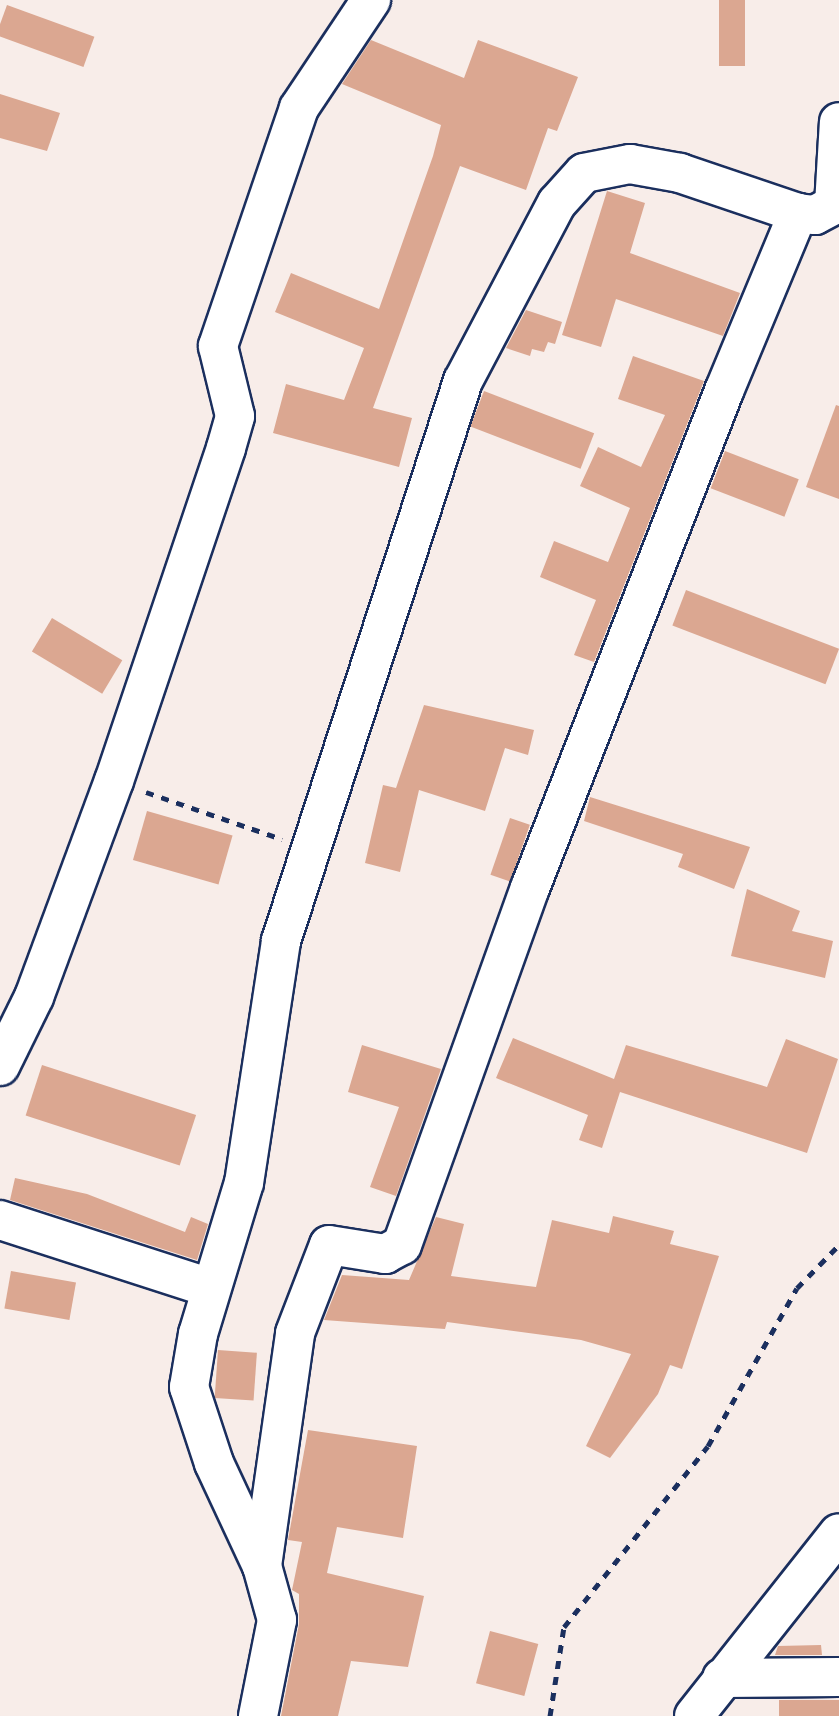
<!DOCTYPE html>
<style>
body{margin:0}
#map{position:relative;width:839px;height:1716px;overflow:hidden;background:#f8ede9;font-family:"Balsamiq Sans",sans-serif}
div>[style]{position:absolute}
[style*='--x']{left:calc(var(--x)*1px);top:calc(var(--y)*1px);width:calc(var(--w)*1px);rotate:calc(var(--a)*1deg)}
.building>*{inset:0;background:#dba791;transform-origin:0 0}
.path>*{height:5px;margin-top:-2.5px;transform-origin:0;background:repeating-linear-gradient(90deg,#1b2f5e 0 8px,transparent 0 16px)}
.roads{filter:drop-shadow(2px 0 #1b2f5e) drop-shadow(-2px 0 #1b2f5e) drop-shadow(0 2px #1b2f5e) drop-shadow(0 -2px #1b2f5e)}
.minor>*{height:38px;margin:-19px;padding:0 19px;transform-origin:19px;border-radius:19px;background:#fff}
span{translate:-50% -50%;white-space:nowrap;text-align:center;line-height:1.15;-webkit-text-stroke:9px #fff;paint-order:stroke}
</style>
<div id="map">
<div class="building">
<div style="left:719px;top:0;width:26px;height:66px"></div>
<div style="left:7px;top:5px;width:93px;height:32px;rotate:20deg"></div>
<div style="clip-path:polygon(371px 40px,464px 78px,478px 40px,578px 77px,557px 131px,548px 128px,526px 190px,460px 166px,373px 408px,412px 418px,399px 467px,273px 433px,286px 384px,344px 400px,364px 348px,275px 312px,291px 273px,379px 309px,433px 156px,441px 125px,342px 84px)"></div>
<div style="clip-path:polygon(0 94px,60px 113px,47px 151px,0 138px)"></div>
<div style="clip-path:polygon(607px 191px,645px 203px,630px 253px,740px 293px,723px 336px,616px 299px,601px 347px,562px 335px)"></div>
<div style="clip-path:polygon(526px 310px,562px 322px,555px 344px,548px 342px,544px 352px,532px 349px,530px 356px,506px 348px)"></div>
<div style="clip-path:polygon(633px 356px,704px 381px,594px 662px,574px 655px,596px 600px,540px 577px,554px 541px,608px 562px,630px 508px,580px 486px,598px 447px,641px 467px,665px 415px,618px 399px)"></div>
<div style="left:484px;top:391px;width:118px;height:38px;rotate:21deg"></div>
<div style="clip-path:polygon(836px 405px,839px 406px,839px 499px,806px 487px)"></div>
<div style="left:725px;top:451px;width:79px;height:40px;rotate:21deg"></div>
<div style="left:686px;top:590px;width:164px;height:38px;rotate:21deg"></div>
<div style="left:52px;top:618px;width:82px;height:39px;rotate:31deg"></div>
<div style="clip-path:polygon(424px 705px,534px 730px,528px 755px,505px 748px,485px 811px,419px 790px,400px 872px,365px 863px,383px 785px,396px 788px)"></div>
<div style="clip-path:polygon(590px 797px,750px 847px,734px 889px,678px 867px,683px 854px,584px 821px)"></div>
<div style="left:147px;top:811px;width:89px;height:51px;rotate:16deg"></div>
<div style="left:510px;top:818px;width:21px;height:60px;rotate:19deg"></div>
<div style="clip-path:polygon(747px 889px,800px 911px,792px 931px,833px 941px,825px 978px,731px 956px)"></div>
<div style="clip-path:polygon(513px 1038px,614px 1079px,626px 1045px,767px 1087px,786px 1039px,838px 1059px,807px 1153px,620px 1092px,602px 1148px,579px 1140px,588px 1115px,496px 1078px)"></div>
<div style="clip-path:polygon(362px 1045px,441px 1069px,396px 1196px,370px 1187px,399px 1107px,348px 1092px)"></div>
<div style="left:42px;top:1065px;width:162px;height:53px;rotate:18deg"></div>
<div style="clip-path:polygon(15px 1178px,87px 1194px,185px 1232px,191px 1217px,208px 1224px,197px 1260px,10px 1200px)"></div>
<div style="clip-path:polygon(613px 1216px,674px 1231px,670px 1244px,719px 1256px,682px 1369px,670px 1365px,658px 1394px,610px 1458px,586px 1446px,631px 1354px,581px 1340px,447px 1322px,445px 1329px,324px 1320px,342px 1275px,409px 1280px,436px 1217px,464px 1224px,451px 1276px,536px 1287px,552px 1220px,609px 1233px)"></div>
<div style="left:11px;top:1271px;width:66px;height:38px;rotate:10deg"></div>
<div style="left:218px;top:1350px;width:39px;height:48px;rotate:4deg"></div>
<div style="clip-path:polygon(308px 1430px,417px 1446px,403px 1538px,337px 1527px,327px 1573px,424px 1596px,408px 1667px,351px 1661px,338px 1716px,281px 1716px,299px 1624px,299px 1594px,292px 1590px,302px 1542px,288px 1540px)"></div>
<div style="left:490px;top:1631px;width:50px;height:54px;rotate:15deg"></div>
<div style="clip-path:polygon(821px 1645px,822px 1655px,775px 1655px,778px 1646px)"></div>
<div style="left:779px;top:1700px;width:60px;height:16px"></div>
</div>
<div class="path">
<div style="--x:146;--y:792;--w:144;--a:19.1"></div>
<div style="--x:550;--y:1716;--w:90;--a:-81.1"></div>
<div style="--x:564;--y:1627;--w:231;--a:-51.5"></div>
<div style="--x:708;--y:1446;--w:181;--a:-60.6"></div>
<div style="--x:797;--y:1288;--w:60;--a:-45.7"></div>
</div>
<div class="roads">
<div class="minor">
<div style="--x:0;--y:1066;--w:77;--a:-63.8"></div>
<div style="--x:34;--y:997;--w:230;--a:-69.7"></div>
<div style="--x:114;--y:781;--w:351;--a:-71.4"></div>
<div style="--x:226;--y:448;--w:33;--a:-74"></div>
<div style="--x:235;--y:416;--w:72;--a:-103.7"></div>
<div style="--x:218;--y:346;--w:251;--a:-71.2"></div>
<div style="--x:299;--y:108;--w:130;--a:-56.3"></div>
<div style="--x:0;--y:1220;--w:221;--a:17.9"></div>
<div style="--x:262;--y:1566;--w:235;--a:-81.9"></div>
<div style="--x:295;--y:1333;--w:94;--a:-68.9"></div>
<div style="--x:329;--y:1245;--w:57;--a:9.1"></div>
<div style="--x:385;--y:1254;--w:19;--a:-28"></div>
<div style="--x:402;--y:1245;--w:379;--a:-70.3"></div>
<div style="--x:530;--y:888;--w:534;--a:-68.68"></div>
<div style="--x:724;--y:391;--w:193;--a:-67.4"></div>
<div style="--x:798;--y:213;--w:17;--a:7"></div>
<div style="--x:815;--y:215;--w:21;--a:-28"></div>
<div style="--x:834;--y:205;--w:83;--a:-86.6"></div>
<div style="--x:722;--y:1678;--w:117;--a:-0.5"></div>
<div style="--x:258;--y:1716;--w:98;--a:-78.8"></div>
<div style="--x:277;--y:1620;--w:56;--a:-105.5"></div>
<div style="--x:262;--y:1566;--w:114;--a:-115"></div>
<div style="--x:214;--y:1463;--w:80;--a:-108.2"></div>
<div style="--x:189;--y:1387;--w:54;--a:-80.4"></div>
<div style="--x:198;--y:1334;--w:158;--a:-73.1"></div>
<div style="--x:244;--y:1183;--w:245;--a:-81.3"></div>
<div style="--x:281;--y:941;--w:589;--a:-72"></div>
<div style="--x:463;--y:381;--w:201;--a:-62.2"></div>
<div style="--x:557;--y:203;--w:40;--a:-48"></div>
<div style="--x:584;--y:173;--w:47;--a:-11.1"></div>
<div style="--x:630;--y:164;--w:51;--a:10.2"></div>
<div style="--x:680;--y:173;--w:125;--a:18.7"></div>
<div style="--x:694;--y:1716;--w:233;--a:-51.6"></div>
</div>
</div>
</div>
